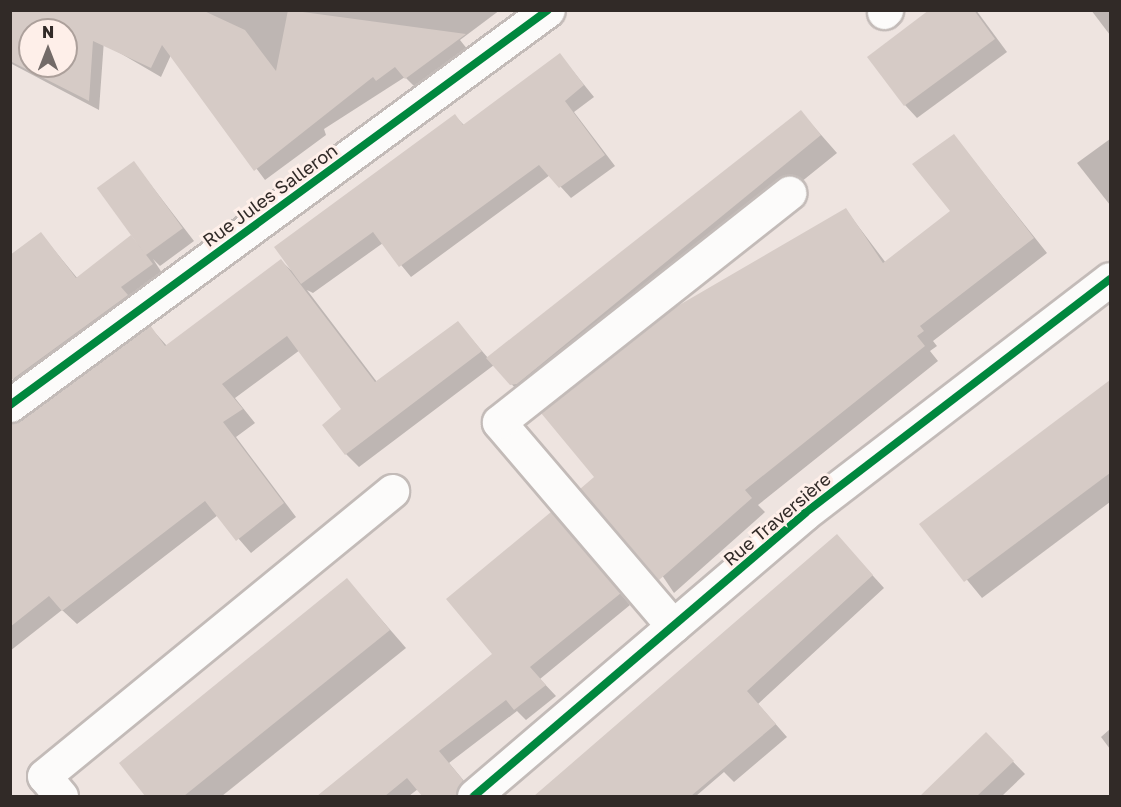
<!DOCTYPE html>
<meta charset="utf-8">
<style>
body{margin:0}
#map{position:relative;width:1121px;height:807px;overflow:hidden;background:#eee4e0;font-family:"Golos Text",sans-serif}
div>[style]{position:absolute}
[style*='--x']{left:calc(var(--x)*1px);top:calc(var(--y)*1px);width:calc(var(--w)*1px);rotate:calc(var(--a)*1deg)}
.shadow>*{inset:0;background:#0003}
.building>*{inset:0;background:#d6cbc6;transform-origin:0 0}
.roads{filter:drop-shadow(2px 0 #c3bbb8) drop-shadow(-2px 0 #c3bbb8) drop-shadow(0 2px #c3bbb8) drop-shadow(0 -2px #c3bbb8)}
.minor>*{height:33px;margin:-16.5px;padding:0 16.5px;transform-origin:16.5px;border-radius:16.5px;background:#fcfbfa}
.cycleway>*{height:8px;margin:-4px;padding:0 4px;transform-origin:4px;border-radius:4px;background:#00873e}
span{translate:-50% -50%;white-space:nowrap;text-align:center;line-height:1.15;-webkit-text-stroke:6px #feefe9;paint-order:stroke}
.street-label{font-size:18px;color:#312a27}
.frame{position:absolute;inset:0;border:12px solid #312a27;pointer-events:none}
.north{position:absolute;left:18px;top:18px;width:60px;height:60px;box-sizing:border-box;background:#feefe9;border:2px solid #aca09b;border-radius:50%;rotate:0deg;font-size:16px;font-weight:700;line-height:24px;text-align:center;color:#312a27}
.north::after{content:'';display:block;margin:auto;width:21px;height:27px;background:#736b68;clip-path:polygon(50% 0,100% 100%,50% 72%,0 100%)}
</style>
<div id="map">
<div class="shadow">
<div style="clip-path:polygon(evenodd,10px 10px,104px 40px,99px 110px,10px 63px,10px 10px,30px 30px,66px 30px,66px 66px,30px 66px,30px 30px)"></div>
<div style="clip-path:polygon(132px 10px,500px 10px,460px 40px,468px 50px,416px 88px,405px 77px,324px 129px,326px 135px,265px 180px,171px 55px,161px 77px,113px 49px)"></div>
<div style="clip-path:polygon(934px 10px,976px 10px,1007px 52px,917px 118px,905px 105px)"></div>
<div style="clip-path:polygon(1091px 10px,1110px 10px,1110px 35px)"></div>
<div style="clip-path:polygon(560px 55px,594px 97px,574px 112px,615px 166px,571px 198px,550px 175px,411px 277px,383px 243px,313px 293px,307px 290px,377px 382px,458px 323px,488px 358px,801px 112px,837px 153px,528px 402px,494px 365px,359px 467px,346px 454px,343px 410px,300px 350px,235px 398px,255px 423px,236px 437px,296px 517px,251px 553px,218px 515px,77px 624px,62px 610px,10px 651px,10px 435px,150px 327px,167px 346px,281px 261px,291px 270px,455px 116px,465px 126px)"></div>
<div style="clip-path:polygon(954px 136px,1047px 253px,933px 341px,937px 346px,930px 351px,938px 361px,758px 505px,765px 512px,674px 593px,596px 477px,846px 210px,886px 263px,952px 211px)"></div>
<div style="clip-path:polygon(1110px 139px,1110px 205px,1077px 163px)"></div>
<div style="clip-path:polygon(134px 163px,194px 241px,160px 266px,153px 259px,164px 276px,25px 390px,10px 375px,41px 234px,78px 279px,130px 237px,139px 245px)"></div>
<div style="clip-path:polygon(1110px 382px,1110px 502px,982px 598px,921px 524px)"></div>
<div style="clip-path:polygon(562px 525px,630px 605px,540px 679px,556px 696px,526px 720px,517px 711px,449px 763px,469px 787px,457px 796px,424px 796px,418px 789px,409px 796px,318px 796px,494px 655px)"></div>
<div style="clip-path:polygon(837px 536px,884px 588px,758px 704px,787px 737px,734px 782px,724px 772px,696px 796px,535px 796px)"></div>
<div style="clip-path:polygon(347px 580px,406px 648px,222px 796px,149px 796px,121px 763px)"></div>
<div style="clip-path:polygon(1110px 729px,1110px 749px,1101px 737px)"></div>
<div style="clip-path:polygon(986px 734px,1025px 774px,1002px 796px,922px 796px)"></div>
</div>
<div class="building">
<div style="clip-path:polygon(evenodd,10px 10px,202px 10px,245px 30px,276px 71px,288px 10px,466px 34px,405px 79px,395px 67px,376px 81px,373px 77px,254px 171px,162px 45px,151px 68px,93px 41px,89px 101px,10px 61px,10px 10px,30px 30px,66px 30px,66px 66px,30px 66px,30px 30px)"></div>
<div style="clip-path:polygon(929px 10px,974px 10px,995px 39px,904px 106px,867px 57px)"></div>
<div style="clip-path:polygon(560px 53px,584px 85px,565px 101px,605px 155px,559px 188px,539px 165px,399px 267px,373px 232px,301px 284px,274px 247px,455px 114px,463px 125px)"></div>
<div style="clip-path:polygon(801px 110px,821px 135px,517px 384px,510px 385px,486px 358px)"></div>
<div style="clip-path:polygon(954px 134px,1034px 238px,920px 326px,924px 331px,917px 336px,925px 346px,745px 490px,752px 498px,659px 580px,580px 489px,594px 477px,541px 413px,669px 311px,846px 208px,883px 263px,950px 211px,912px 164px)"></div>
<div style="left:134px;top:161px;width:83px;height:46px;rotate:54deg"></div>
<div style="clip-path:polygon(41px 232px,76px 278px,131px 235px,153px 264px,121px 287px,128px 295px,10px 381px,10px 255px)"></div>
<div style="clip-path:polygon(281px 259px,375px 382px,458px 321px,482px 351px,345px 455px,322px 425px,341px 409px,287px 336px,222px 384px,243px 409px,223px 422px,284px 503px,236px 541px,205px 501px,62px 611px,49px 596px,10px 627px,10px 423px,150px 325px,165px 346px)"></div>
<div style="clip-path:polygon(1110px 380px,1110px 473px,964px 582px,919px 524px)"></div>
<div style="clip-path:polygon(551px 512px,621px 593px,530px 667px,546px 685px,514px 710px,506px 700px,439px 751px,463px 780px,456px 796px,422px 796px,407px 778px,385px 796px,317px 796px,492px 654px,446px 599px)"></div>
<div style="clip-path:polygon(837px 534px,873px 575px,747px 691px,776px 724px,691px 796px,534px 796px)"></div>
<div style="clip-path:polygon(347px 578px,390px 630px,184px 796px,145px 796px,119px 763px)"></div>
<div style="clip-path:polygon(986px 732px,1014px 761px,977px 796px,920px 796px)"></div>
</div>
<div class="roads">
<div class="minor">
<div style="--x:884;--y:12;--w:3;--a:-45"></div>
<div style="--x:10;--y:405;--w:667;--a:-36.29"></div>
<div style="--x:673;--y:626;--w:268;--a:-130.5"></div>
<div style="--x:499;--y:422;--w:370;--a:-38.3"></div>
<div style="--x:61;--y:796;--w:26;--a:-130"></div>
<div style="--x:44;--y:776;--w:450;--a:-39.3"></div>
<div style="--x:474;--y:796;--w:435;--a:-40.5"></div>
<div style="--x:805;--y:513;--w:384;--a:-37.5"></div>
</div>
</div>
<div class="cycleway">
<div style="--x:10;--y:405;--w:667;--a:-36.29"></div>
<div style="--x:474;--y:796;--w:435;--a:-40.5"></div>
<div style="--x:805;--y:513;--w:384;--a:-37.5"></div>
</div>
<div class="street-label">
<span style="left:270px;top:195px;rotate:-36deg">Rue Jules Salleron</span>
<span style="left:777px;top:519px;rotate:-40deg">Rue Traversière</span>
</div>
<div class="frame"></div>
<div class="north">N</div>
</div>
